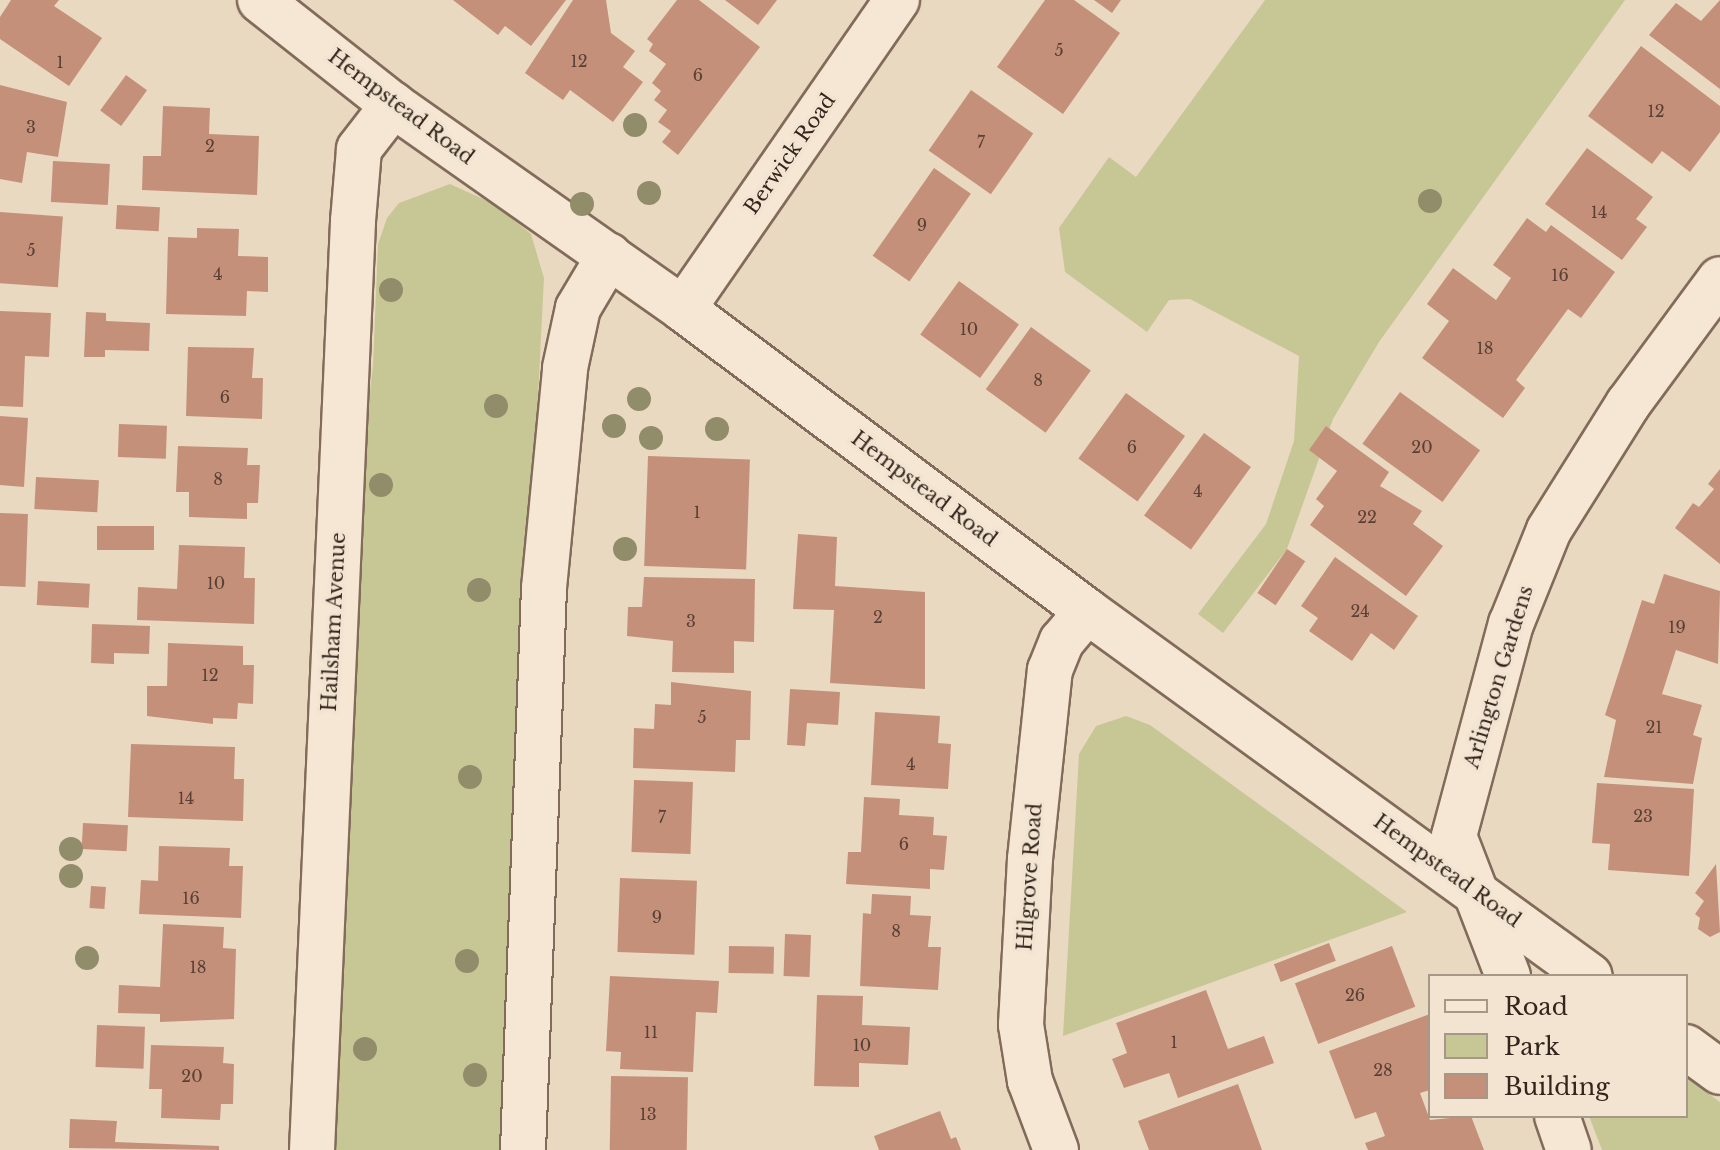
<!DOCTYPE html>
<style>
body{margin:0}
#map{position:relative;width:1720px;height:1150px;overflow:hidden;background:#ead9c1;font-family:"Libre Baskerville",serif}
div>[style]{position:absolute}
[style*='--x']{left:calc(var(--x)*1px);top:calc(var(--y)*1px);width:calc(var(--w)*1px);rotate:calc(var(--a)*1deg)}
.green>*{inset:0;background:#c7c796}
.building>*{inset:0;background:#c5907a;transform-origin:0 0}
.roads{filter:drop-shadow(2px 0 #826b5a) drop-shadow(-2px 0 #826b5a) drop-shadow(0 2px #826b5a) drop-shadow(0 -2px #826b5a)}
.street>*{height:44px;margin:-22px;padding:0 22px;transform-origin:22px;border-radius:22px;background:#f6e7d4}
.trees>*{width:24px;height:24px;margin:-12px;border-radius:50%;background:#918d6b}
span{translate:-50% -50%;white-space:nowrap;text-align:center;line-height:1.15;-webkit-text-stroke:7px #f2e4d0;paint-order:stroke}
.number-label{font-size:16px;color:#584034}
.number-label span{-webkit-text-stroke-width:0}
.street-label{font-size:20px;color:#33251d}
.legend{position:absolute;left:1428px;top:974px;width:260px;height:144px;box-sizing:border-box;background:#f2e4d0;border:2px solid #a69888;margin:0;padding:10px 14px;list-style:none;font-size:24px;color:#33251d}
.legend li{display:flex;align-items:center;gap:16px;height:40px}
.legend b{width:40px;border:2px solid #a69888}
</style>
<div id="map">
<div class="green">
<div style="clip-path:polygon(1265px 0,1625px 0,1379px 342px,1333px 419px,1287px 549px,1223px 633px,1198px 614px,1266px 524px,1294px 441px,1299px 356px,1190px 299px,1169px 300px,1147px 332px,1065px 272px,1059px 228px,1109px 157px,1136px 177px)"></div>
<div style="clip-path:polygon(450px 184px,494px 204px,531px 234px,544px 278px,500px 1150px,332px 1150px,354px 533px,373px 365px,378px 244px,387px 218px,399px 203px)"></div>
<div style="clip-path:polygon(1126px 716px,1150px 725px,1407px 912px,1063px 1036px,1079px 754px,1096px 726px)"></div>
<div style="clip-path:polygon(1686px 1077px,1720px 1102px,1720px 1150px,1602px 1150px,1589px 1116px,1686px 1116px)"></div>
</div>
<div class="building">
<div style="clip-path:polygon(11px 0,59px 0,54px 6px,102px 38px,69px 86px,0 39px,0 17px)"></div>
<div style="clip-path:polygon(453px 0,566px 0,531px 46px,505px 26px,498px 35px)"></div>
<div style="clip-path:polygon(573px 0,606px 0,611px 33px,635px 51px,623px 67px,643px 82px,613px 122px,570px 90px,563px 100px,525px 73px)"></div>
<div style="clip-path:polygon(677px 0,699px 0,760px 47px,678px 155px,662px 142px,671px 131px,658px 122px,667px 110px,654px 100px,661px 91px,652px 83px,666px 64px,649px 51px,653px 44px,647px 39px)"></div>
<div style="clip-path:polygon(725px 0,777px 0,758px 25px)"></div>
<div style="clip-path:polygon(1045px 0,1074px 0,1120px 33px,1063px 114px,997px 67px)"></div>
<div style="clip-path:polygon(1094px 0,1121px 0,1112px 13px)"></div>
<div style="clip-path:polygon(1720px 0,1720px 89px,1649px 35px,1676px 3px,1701px 21px)"></div>
<div style="clip-path:polygon(1641px 46px,1720px 106px,1720px 132px,1690px 172px,1662px 151px,1652px 164px,1588px 116px)"></div>
<div style="left:126px;top:75px;width:26px;height:44px;rotate:36deg"></div>
<div style="clip-path:polygon(0 85px,67px 102px,58px 157px,27px 152px,22px 183px,0 179px)"></div>
<div style="left:971px;top:90px;width:76px;height:74px;rotate:35deg"></div>
<div style="clip-path:polygon(163px 106px,210px 108px,209px 134px,259px 136px,257px 195px,142px 190px,143px 156px,161px 156px)"></div>
<div style="clip-path:polygon(1587px 148px,1653px 197px,1636px 219px,1647px 227px,1622px 260px,1545px 204px)"></div>
<div style="left:53px;top:161px;width:57px;height:41px;rotate:3deg"></div>
<div style="left:934px;top:168px;width:45px;height:107px;rotate:35deg"></div>
<div style="left:117px;top:205px;width:43px;height:24px;rotate:3deg"></div>
<div style="left:0;top:212px;width:63px;height:71px;rotate:4deg"></div>
<div style="clip-path:polygon(1527px 218px,1546px 232px,1551px 225px,1615px 272px,1581px 318px,1568px 309px,1516px 380px,1525px 388px,1503px 418px,1422px 358px,1449px 321px,1427px 304px,1453px 268px,1496px 300px,1511px 278px,1493px 265px)"></div>
<div style="clip-path:polygon(197px 228px,239px 229px,238px 256px,268px 257px,268px 292px,247px 291px,246px 316px,166px 314px,168px 237px,197px 238px)"></div>
<div style="left:959px;top:281px;width:74px;height:66px;rotate:36deg"></div>
<div style="clip-path:polygon(0 311px,51px 313px,49px 357px,25px 356px,23px 407px,0 406px)"></div>
<div style="clip-path:polygon(86px 312px,106px 313px,106px 321px,150px 323px,149px 351px,105px 350px,105px 357px,84px 357px)"></div>
<div style="left:1031px;top:327px;width:74px;height:77px;rotate:36deg"></div>
<div style="clip-path:polygon(188px 347px,254px 348px,252px 378px,263px 378px,262px 419px,186px 416px)"></div>
<div style="left:1400px;top:392px;width:99px;height:64px;rotate:36deg"></div>
<div style="left:1126px;top:393px;width:73px;height:81px;rotate:36deg"></div>
<div style="clip-path:polygon(0 416px,28px 418px,24px 487px,0 485px)"></div>
<div style="left:119px;top:424px;width:48px;height:33px;rotate:2deg"></div>
<div style="clip-path:polygon(1326px 426px,1389px 472px,1380px 486px,1422px 511px,1413px 524px,1443px 546px,1406px 596px,1310px 525px,1324px 506px,1316px 499px,1337px 471px,1309px 450px)"></div>
<div style="left:1204px;top:433px;width:58px;height:102px;rotate:36deg"></div>
<div style="clip-path:polygon(178px 446px,248px 448px,247px 465px,260px 465px,258px 503px,247px 503px,247px 519px,189px 517px,189px 492px,176px 492px)"></div>
<div style="left:648px;top:456px;width:102px;height:110px;rotate:2deg"></div>
<div style="clip-path:polygon(1720px 469px,1720px 564px,1675px 528px,1693px 503px,1699px 507px,1714px 489px,1708px 484px)"></div>
<div style="left:36px;top:477px;width:63px;height:32px;rotate:3deg"></div>
<div style="left:0;top:513px;width:28px;height:73px;rotate:2deg"></div>
<div style="left:97px;top:526px;width:57px;height:24px"></div>
<div style="clip-path:polygon(798px 534px,837px 537px,835px 586px,925px 592px,925px 689px,830px 683px,834px 610px,793px 609px)"></div>
<div style="clip-path:polygon(179px 545px,245px 547px,244px 578px,255px 578px,254px 624px,137px 620px,138px 587px,177px 589px)"></div>
<div style="left:1287px;top:549px;width:22px;height:53px;rotate:34deg"></div>
<div style="clip-path:polygon(1335px 557px,1418px 616px,1394px 650px,1371px 633px,1352px 661px,1309px 631px,1318px 618px,1301px 606px)"></div>
<div style="clip-path:polygon(1664px 574px,1720px 591px,1718px 664px,1676px 650px,1662px 694px,1702px 705px,1693px 735px,1702px 738px,1693px 784px,1604px 777px,1616px 720px,1605px 715px,1642px 600px,1654px 604px)"></div>
<div style="clip-path:polygon(644px 577px,755px 579px,754px 642px,734px 641px,734px 673px,672px 672px,673px 641px,627px 636px,628px 607px,642px 607px)"></div>
<div style="left:38px;top:581px;width:52px;height:24px;rotate:3deg"></div>
<div style="clip-path:polygon(92px 624px,150px 626px,149px 654px,114px 653px,114px 664px,91px 663px)"></div>
<div style="clip-path:polygon(168px 643px,243px 646px,243px 665px,254px 665px,253px 704px,238px 703px,237px 719px,213px 718px,213px 724px,147px 716px,147px 686px,167px 686px)"></div>
<div style="clip-path:polygon(671px 682px,751px 691px,750px 740px,736px 740px,735px 772px,633px 768px,634px 728px,654px 729px,655px 704px,671px 705px)"></div>
<div style="clip-path:polygon(790px 689px,840px 692px,838px 725px,807px 723px,805px 746px,787px 745px)"></div>
<div style="clip-path:polygon(875px 712px,940px 716px,938px 743px,951px 744px,948px 789px,871px 785px)"></div>
<div style="clip-path:polygon(131px 744px,235px 747px,234px 779px,244px 779px,243px 821px,128px 817px)"></div>
<div style="left:634px;top:780px;width:59px;height:72px;rotate:2deg"></div>
<div style="clip-path:polygon(1597px 783px,1694px 789px,1689px 876px,1608px 870px,1610px 844px,1592px 843px)"></div>
<div style="clip-path:polygon(864px 797px,900px 799px,899px 815px,934px 817px,933px 835px,947px 836px,944px 870px,930px 869px,930px 889px,846px 884px,848px 852px,861px 852px)"></div>
<div style="left:83px;top:823px;width:45px;height:26px;rotate:3deg"></div>
<div style="clip-path:polygon(159px 846px,230px 848px,229px 866px,243px 866px,241px 918px,139px 914px,141px 880px,158px 881px)"></div>
<div style="clip-path:polygon(1716px 864px,1720px 932px,1710px 937px,1698px 929px,1700px 918px,1695px 914px,1704px 901px,1695px 893px)"></div>
<div style="left:620px;top:878px;width:77px;height:74px;rotate:2deg"></div>
<div style="left:91px;top:886px;width:15px;height:22px;rotate:4deg"></div>
<div style="clip-path:polygon(872px 894px,911px 896px,910px 915px,931px 916px,928px 947px,941px 947px,938px 990px,860px 986px,863px 913px,871px 914px)"></div>
<div style="clip-path:polygon(163px 924px,224px 927px,223px 948px,236px 949px,234px 1019px,160px 1022px,160px 1014px,118px 1013px,119px 985px,160px 987px)"></div>
<div style="left:785px;top:934px;width:26px;height:42px;rotate:2deg"></div>
<div style="left:1329px;top:943px;width:19px;height:59px;rotate:69deg"></div>
<div style="left:729px;top:946px;width:45px;height:27px;rotate:1deg"></div>
<div style="left:1392px;top:946px;width:65px;height:104px;rotate:69deg"></div>
<div style="clip-path:polygon(610px 976px,719px 981px,717px 1013px,696px 1012px,693px 1072px,620px 1069px,621px 1052px,606px 1051px)"></div>
<div style="clip-path:polygon(1206px 990px,1228px 1049px,1264px 1036px,1274px 1063px,1178px 1098px,1169px 1073px,1124px 1088px,1112px 1059px,1127px 1053px,1116px 1023px)"></div>
<div style="clip-path:polygon(817px 995px,863px 996px,862px 1025px,910px 1027px,908px 1065px,859px 1063px,859px 1087px,814px 1086px)"></div>
<div style="clip-path:polygon(1430px 1014px,1430px 1090px,1420px 1093px,1430px 1120px,1471px 1116px,1484px 1150px,1368px 1150px,1365px 1143px,1385px 1136px,1376px 1112px,1355px 1119px,1329px 1051px)"></div>
<div style="left:97px;top:1025px;width:48px;height:42px;rotate:2deg"></div>
<div style="clip-path:polygon(151px 1045px,224px 1047px,223px 1063px,234px 1064px,233px 1104px,221px 1104px,220px 1120px,161px 1118px,162px 1089px,149px 1089px)"></div>
<div style="left:611px;top:1076px;width:77px;height:74px;rotate:1deg"></div>
<div style="clip-path:polygon(1238px 1084px,1262px 1150px,1149px 1150px,1138px 1121px)"></div>
<div style="clip-path:polygon(940px 1111px,951px 1139px,956px 1137px,961px 1150px,879px 1150px,874px 1136px)"></div>
<div style="clip-path:polygon(70px 1119px,117px 1121px,115px 1142px,219px 1146px,219px 1150px,69px 1148px)"></div>
</div>
<div class="roads">
<div class="street">
<div style="--x:260;--y:0;--w:169;--a:38.3"></div>
<div style="--x:393;--y:105;--w:355;--a:35.1"></div>
<div style="--x:683;--y:309;--w:504;--a:36.78"></div>
<div style="--x:1087;--y:611;--w:621;--a:35.97"></div>
<div style="--x:683;--y:309;--w:376;--a:-55.3"></div>
<div style="--x:1508;--y:976;--w:150;--a:-111.1"></div>
<div style="--x:1454;--y:836;--w:220;--a:-75"></div>
<div style="--x:1511;--y:624;--w:101;--a:-68"></div>
<div style="--x:1549;--y:530;--w:149;--a:-57.9"></div>
<div style="--x:1628;--y:404;--w:155;--a:-53.6"></div>
<div style="--x:1686;--y:1047;--w:42;--a:36.3"></div>
<div style="--x:1557;--y:1116;--w:36;--a:71"></div>
<div style="--x:312;--y:1150;--w:930;--a:-87.47"></div>
<div style="--x:353;--y:221;--w:72;--a:-85.2"></div>
<div style="--x:359;--y:149;--w:56;--a:-52.3"></div>
<div style="--x:523;--y:1150;--w:562;--a:-87.86"></div>
<div style="--x:544;--y:588;--w:221;--a:-84.5"></div>
<div style="--x:565;--y:368;--w:61;--a:-77.8"></div>
<div style="--x:578;--y:308;--w:61;--a:-59.2"></div>
<div style="--x:1056;--y:1150;--w:74;--a:-110.6"></div>
<div style="--x:1030;--y:1081;--w:57;--a:-99.1"></div>
<div style="--x:1021;--y:1025;--w:166;--a:-86.9"></div>
<div style="--x:1030;--y:859;--w:190;--a:-84"></div>
<div style="--x:1050;--y:670;--w:31;--a:-68"></div>
<div style="--x:1062;--y:641;--w:39;--a:-50"></div>
</div>
</div>
<div class="trees">
<div style="left:635px;top:125px"></div>
<div style="left:649px;top:193px"></div>
<div style="left:1430px;top:201px"></div>
<div style="left:582px;top:204px"></div>
<div style="left:391px;top:290px"></div>
<div style="left:639px;top:399px"></div>
<div style="left:496px;top:406px"></div>
<div style="left:614px;top:426px"></div>
<div style="left:717px;top:429px"></div>
<div style="left:651px;top:438px"></div>
<div style="left:381px;top:485px"></div>
<div style="left:625px;top:549px"></div>
<div style="left:479px;top:590px"></div>
<div style="left:470px;top:777px"></div>
<div style="left:71px;top:849px"></div>
<div style="left:71px;top:876px"></div>
<div style="left:87px;top:958px"></div>
<div style="left:467px;top:961px"></div>
<div style="left:365px;top:1049px"></div>
<div style="left:475px;top:1075px"></div>
</div>
<div class="number-label">
<span style="left:1059px;top:50px">5</span>
<span style="left:579px;top:61px">12</span>
<span style="left:60px;top:62px">1</span>
<span style="left:698px;top:75px">6</span>
<span style="left:1656px;top:111px">12</span>
<span style="left:31px;top:127px">3</span>
<span style="left:981px;top:142px">7</span>
<span style="left:210px;top:146px">2</span>
<span style="left:1599px;top:212px">14</span>
<span style="left:922px;top:225px">9</span>
<span style="left:31px;top:250px">5</span>
<span style="left:218px;top:274px">4</span>
<span style="left:1560px;top:275px">16</span>
<span style="left:969px;top:329px">10</span>
<span style="left:1485px;top:348px">18</span>
<span style="left:1038px;top:380px">8</span>
<span style="left:225px;top:397px">6</span>
<span style="left:1132px;top:447px">6</span>
<span style="left:1422px;top:447px">20</span>
<span style="left:218px;top:479px">8</span>
<span style="left:1198px;top:491px">4</span>
<span style="left:697px;top:512px">1</span>
<span style="left:1367px;top:517px">22</span>
<span style="left:216px;top:583px">10</span>
<span style="left:1360px;top:611px">24</span>
<span style="left:878px;top:617px">2</span>
<span style="left:691px;top:621px">3</span>
<span style="left:1677px;top:627px">19</span>
<span style="left:210px;top:675px">12</span>
<span style="left:702px;top:717px">5</span>
<span style="left:1654px;top:727px">21</span>
<span style="left:911px;top:764px">4</span>
<span style="left:186px;top:798px">14</span>
<span style="left:1643px;top:816px">23</span>
<span style="left:662px;top:817px">7</span>
<span style="left:904px;top:844px">6</span>
<span style="left:191px;top:898px">16</span>
<span style="left:657px;top:917px">9</span>
<span style="left:896px;top:931px">8</span>
<span style="left:198px;top:967px">18</span>
<span style="left:1355px;top:995px">26</span>
<span style="left:651px;top:1032px">11</span>
<span style="left:1174px;top:1042px">1</span>
<span style="left:862px;top:1045px">10</span>
<span style="left:1383px;top:1070px">28</span>
<span style="left:192px;top:1076px">20</span>
<span style="left:648px;top:1114px">13</span>
</div>
<div class="street-label">
<span style="left:401px;top:107px;rotate:37deg">Hempstead Road</span>
<span style="left:790px;top:154px;rotate:-55deg">Berwick Road</span>
<span style="left:924px;top:489px;rotate:37deg">Hempstead Road</span>
<span style="left:334px;top:622px;rotate:-87deg">Hailsham Avenue</span>
<span style="left:1499px;top:677px;rotate:-73deg">Arlington Gardens</span>
<span style="left:1447px;top:871px;rotate:36deg">Hempstead Road</span>
<span style="left:1030px;top:877px;rotate:-86deg">Hilgrove Road</span>
</div>
<ul class="legend">
<li><b style="height:10px;background:#f6e7d4"></b>Road</li>
<li><b style="height:22px;background:#c7c796"></b>Park</li>
<li><b style="height:22px;background:#c5907a"></b>Building</li>
</ul>
</div>
